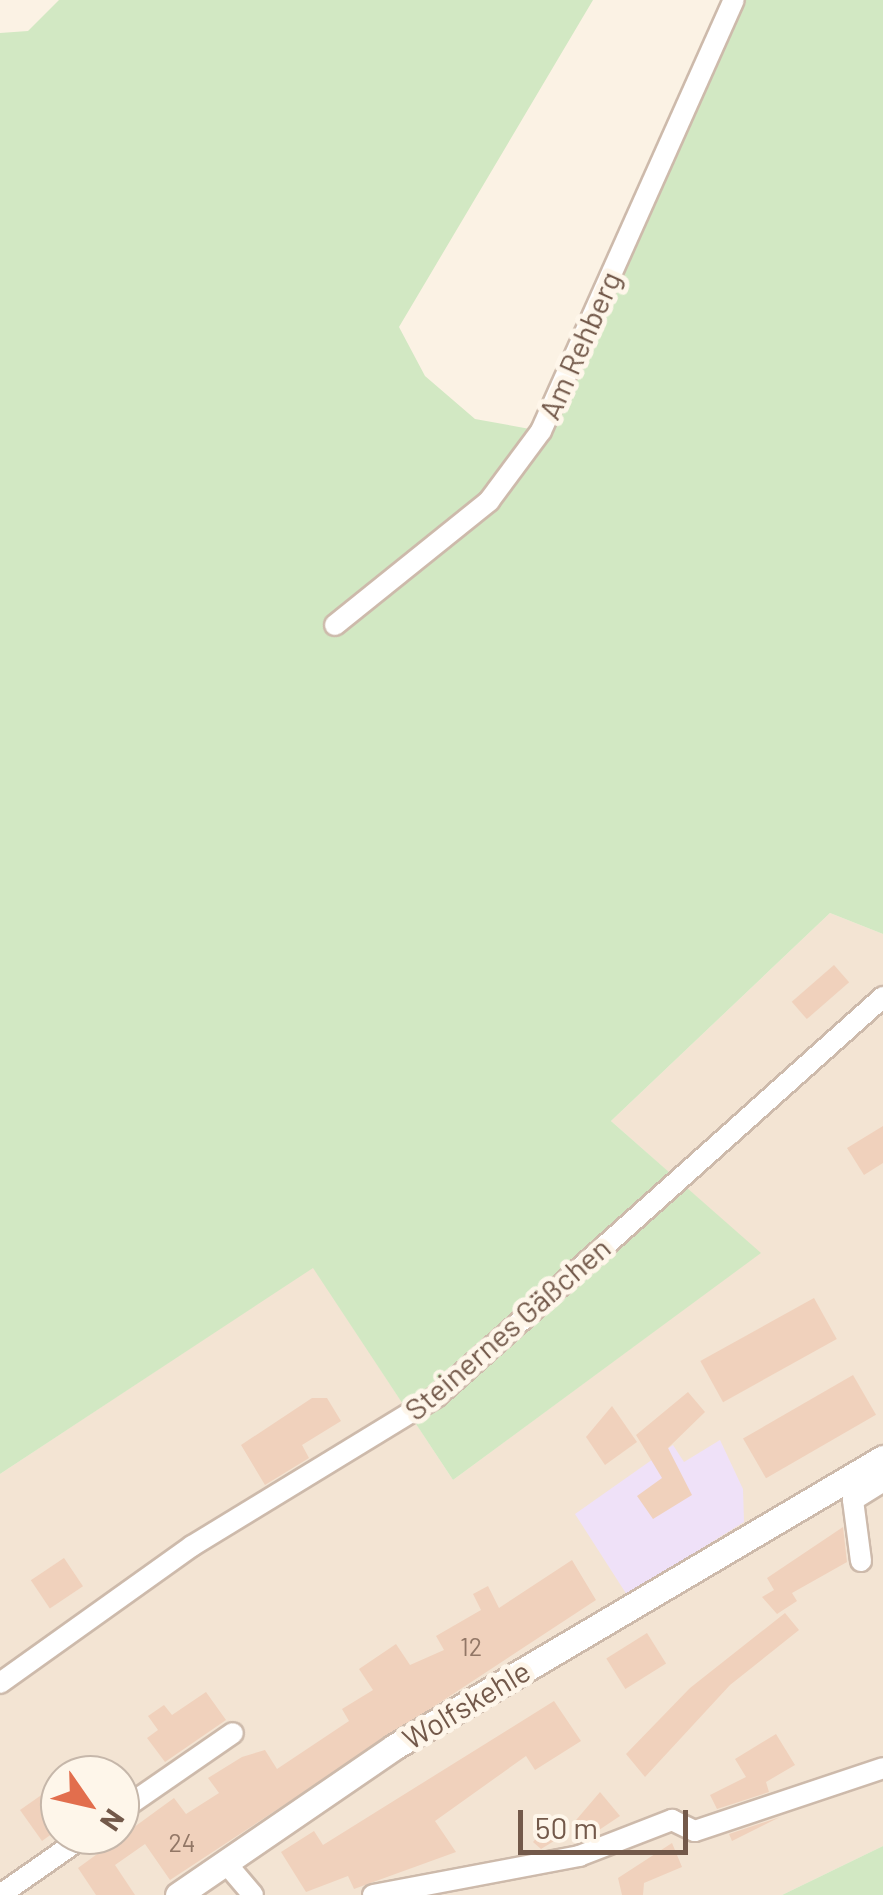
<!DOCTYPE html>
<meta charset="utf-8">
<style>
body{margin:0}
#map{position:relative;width:883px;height:1895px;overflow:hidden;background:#fbf2e4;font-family:Barlow,sans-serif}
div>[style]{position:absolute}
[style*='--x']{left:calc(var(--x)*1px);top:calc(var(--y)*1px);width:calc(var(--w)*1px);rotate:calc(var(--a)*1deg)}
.residential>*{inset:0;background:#f3e4d3}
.education>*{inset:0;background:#efe1f8}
.green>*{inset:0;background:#d2e8c3}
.building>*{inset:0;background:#f0d1bc;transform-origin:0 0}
.roads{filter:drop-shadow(2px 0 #cdbaab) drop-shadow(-2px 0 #cdbaab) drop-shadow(0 2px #cdbaab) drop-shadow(0 -2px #cdbaab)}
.minor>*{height:20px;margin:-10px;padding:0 10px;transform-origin:10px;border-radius:10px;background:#fff}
.tertiary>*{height:25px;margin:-12.5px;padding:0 12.5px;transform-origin:12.5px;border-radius:12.5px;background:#fff}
span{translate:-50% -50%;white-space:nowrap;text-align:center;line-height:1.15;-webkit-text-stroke:10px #fef6ea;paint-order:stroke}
.number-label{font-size:25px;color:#927766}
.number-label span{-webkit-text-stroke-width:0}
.street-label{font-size:30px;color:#73594a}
.north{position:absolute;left:40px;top:1755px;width:100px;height:100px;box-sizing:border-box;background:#fef6ea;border:2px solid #c6b7aa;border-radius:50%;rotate:124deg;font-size:28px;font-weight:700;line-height:40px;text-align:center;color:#73594a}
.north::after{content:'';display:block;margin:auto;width:35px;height:45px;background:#e26e4d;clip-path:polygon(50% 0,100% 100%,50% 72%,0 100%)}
.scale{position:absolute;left:518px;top:1810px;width:170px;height:45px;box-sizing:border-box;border:5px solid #73594a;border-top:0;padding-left:12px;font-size:30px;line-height:35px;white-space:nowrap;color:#73594a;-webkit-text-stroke:8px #fef6ea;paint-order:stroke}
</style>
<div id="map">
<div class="residential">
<div style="clip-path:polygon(evenodd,830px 913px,883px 934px,883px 1846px,782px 1895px,0 1895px,0 1474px,313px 1267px,453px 1480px,760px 1253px,611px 1121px,830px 913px,60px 1775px,120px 1775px,120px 1835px,60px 1835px,60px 1775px)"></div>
</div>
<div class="education">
<div style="clip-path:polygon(720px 1440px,743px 1489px,744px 1522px,627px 1595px,575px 1514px,673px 1445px,684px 1462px)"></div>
</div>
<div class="green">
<div style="clip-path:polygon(59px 0,593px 0,399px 327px,425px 376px,475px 419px,541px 431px,734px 0,883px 0,883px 934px,830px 913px,611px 1121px,761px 1253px,453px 1480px,313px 1268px,0 1474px,0 33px,28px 31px)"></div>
<div style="clip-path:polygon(883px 1846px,883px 1895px,782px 1895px)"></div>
</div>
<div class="building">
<div style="left:834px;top:965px;width:23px;height:56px;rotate:49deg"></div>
<div style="clip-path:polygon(883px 1126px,883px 1163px,864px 1175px,847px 1148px)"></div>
<div style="left:814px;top:1298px;width:47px;height:130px;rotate:61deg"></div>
<div style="left:853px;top:1375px;width:46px;height:127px;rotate:60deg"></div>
<div style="clip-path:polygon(688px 1392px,705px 1412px,668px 1448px,692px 1495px,653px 1519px,637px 1496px,662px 1478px,636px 1435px)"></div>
<div style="clip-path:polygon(312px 1398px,327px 1398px,341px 1421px,302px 1445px,309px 1458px,265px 1485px,241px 1445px)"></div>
<div style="clip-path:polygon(612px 1406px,637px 1442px,605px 1465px,586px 1437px)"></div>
<div style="clip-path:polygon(843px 1527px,847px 1562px,792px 1593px,797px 1601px,777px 1614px,762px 1597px,774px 1590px,767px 1578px)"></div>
<div style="left:64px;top:1558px;width:34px;height:40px;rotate:56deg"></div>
<div style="clip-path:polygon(572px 1560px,596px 1600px,170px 1880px,145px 1844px,115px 1865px,135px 1895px,96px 1895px,78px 1868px,174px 1798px,186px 1814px,219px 1793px,208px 1778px,242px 1757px,265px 1750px,277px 1769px,349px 1721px,342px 1709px,373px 1690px,359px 1669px,396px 1644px,410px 1665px,444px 1650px,436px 1636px,481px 1610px,473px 1594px,488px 1586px,499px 1608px)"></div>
<div style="clip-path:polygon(785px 1613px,799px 1630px,730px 1685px,645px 1777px,626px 1754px,690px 1688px)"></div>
<div style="left:647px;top:1633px;width:36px;height:48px;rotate:58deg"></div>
<div style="clip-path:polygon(206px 1692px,226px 1720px,165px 1762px,147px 1738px,158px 1730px,148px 1716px,164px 1705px,172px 1715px)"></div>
<div style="clip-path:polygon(554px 1701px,581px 1741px,535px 1770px,526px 1756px,435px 1821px,456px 1852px,354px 1889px,348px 1876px,306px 1892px,281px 1852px,314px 1831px,323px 1845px)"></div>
<div style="clip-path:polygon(776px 1734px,795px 1765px,766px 1782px,769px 1792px,717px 1809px,710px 1795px,746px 1777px,735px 1759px)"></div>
<div style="clip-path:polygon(60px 1782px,60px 1828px,42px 1841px,20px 1810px)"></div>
<div style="clip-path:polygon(600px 1792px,620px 1816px,587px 1838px,571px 1826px)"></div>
<div style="clip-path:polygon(780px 1817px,732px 1841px,729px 1834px)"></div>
<div style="clip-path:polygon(546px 1827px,559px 1838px,541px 1849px,533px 1842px)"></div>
<div style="clip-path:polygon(672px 1843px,682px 1867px,644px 1883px,643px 1895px,622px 1895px,618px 1878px)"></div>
</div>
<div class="roads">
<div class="minor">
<div style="--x:335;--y:625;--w:198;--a:-38.8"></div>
<div style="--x:489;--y:501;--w:87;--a:-53.4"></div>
<div style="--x:541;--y:431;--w:472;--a:-65.9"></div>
<div style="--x:861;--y:1561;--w:62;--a:-97.5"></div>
<div style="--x:853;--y:1500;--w:36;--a:-32"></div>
<div style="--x:0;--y:1683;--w:236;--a:-35.5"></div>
<div style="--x:192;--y:1546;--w:286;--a:-31.4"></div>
<div style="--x:436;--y:1397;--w:600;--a:-41.82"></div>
<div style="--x:120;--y:1811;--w:137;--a:-34.6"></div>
<div style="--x:225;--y:1862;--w:43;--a:49.7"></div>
<div style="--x:0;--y:1895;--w:105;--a:-34.9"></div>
<div style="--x:373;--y:1895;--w:210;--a:-10.7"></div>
<div style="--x:579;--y:1856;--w:100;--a:-21.2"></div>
<div style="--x:672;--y:1820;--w:25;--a:26"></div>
<div style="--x:695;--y:1831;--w:198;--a:-18.5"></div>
</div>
<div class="tertiary">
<div style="--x:178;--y:1895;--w:262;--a:-34.4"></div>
<div style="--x:394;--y:1747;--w:568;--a:-30.58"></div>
</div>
</div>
<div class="number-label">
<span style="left:471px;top:1646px">12</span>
<span style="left:182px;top:1842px">24</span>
</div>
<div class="street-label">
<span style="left:579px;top:345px;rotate:-66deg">Am Rehberg</span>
<span style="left:507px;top:1328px;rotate:-41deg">Steinernes Gäßchen</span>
<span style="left:466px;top:1704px;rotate:-31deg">Wolfskehle</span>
</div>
<div class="north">N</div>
<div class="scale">50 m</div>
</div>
